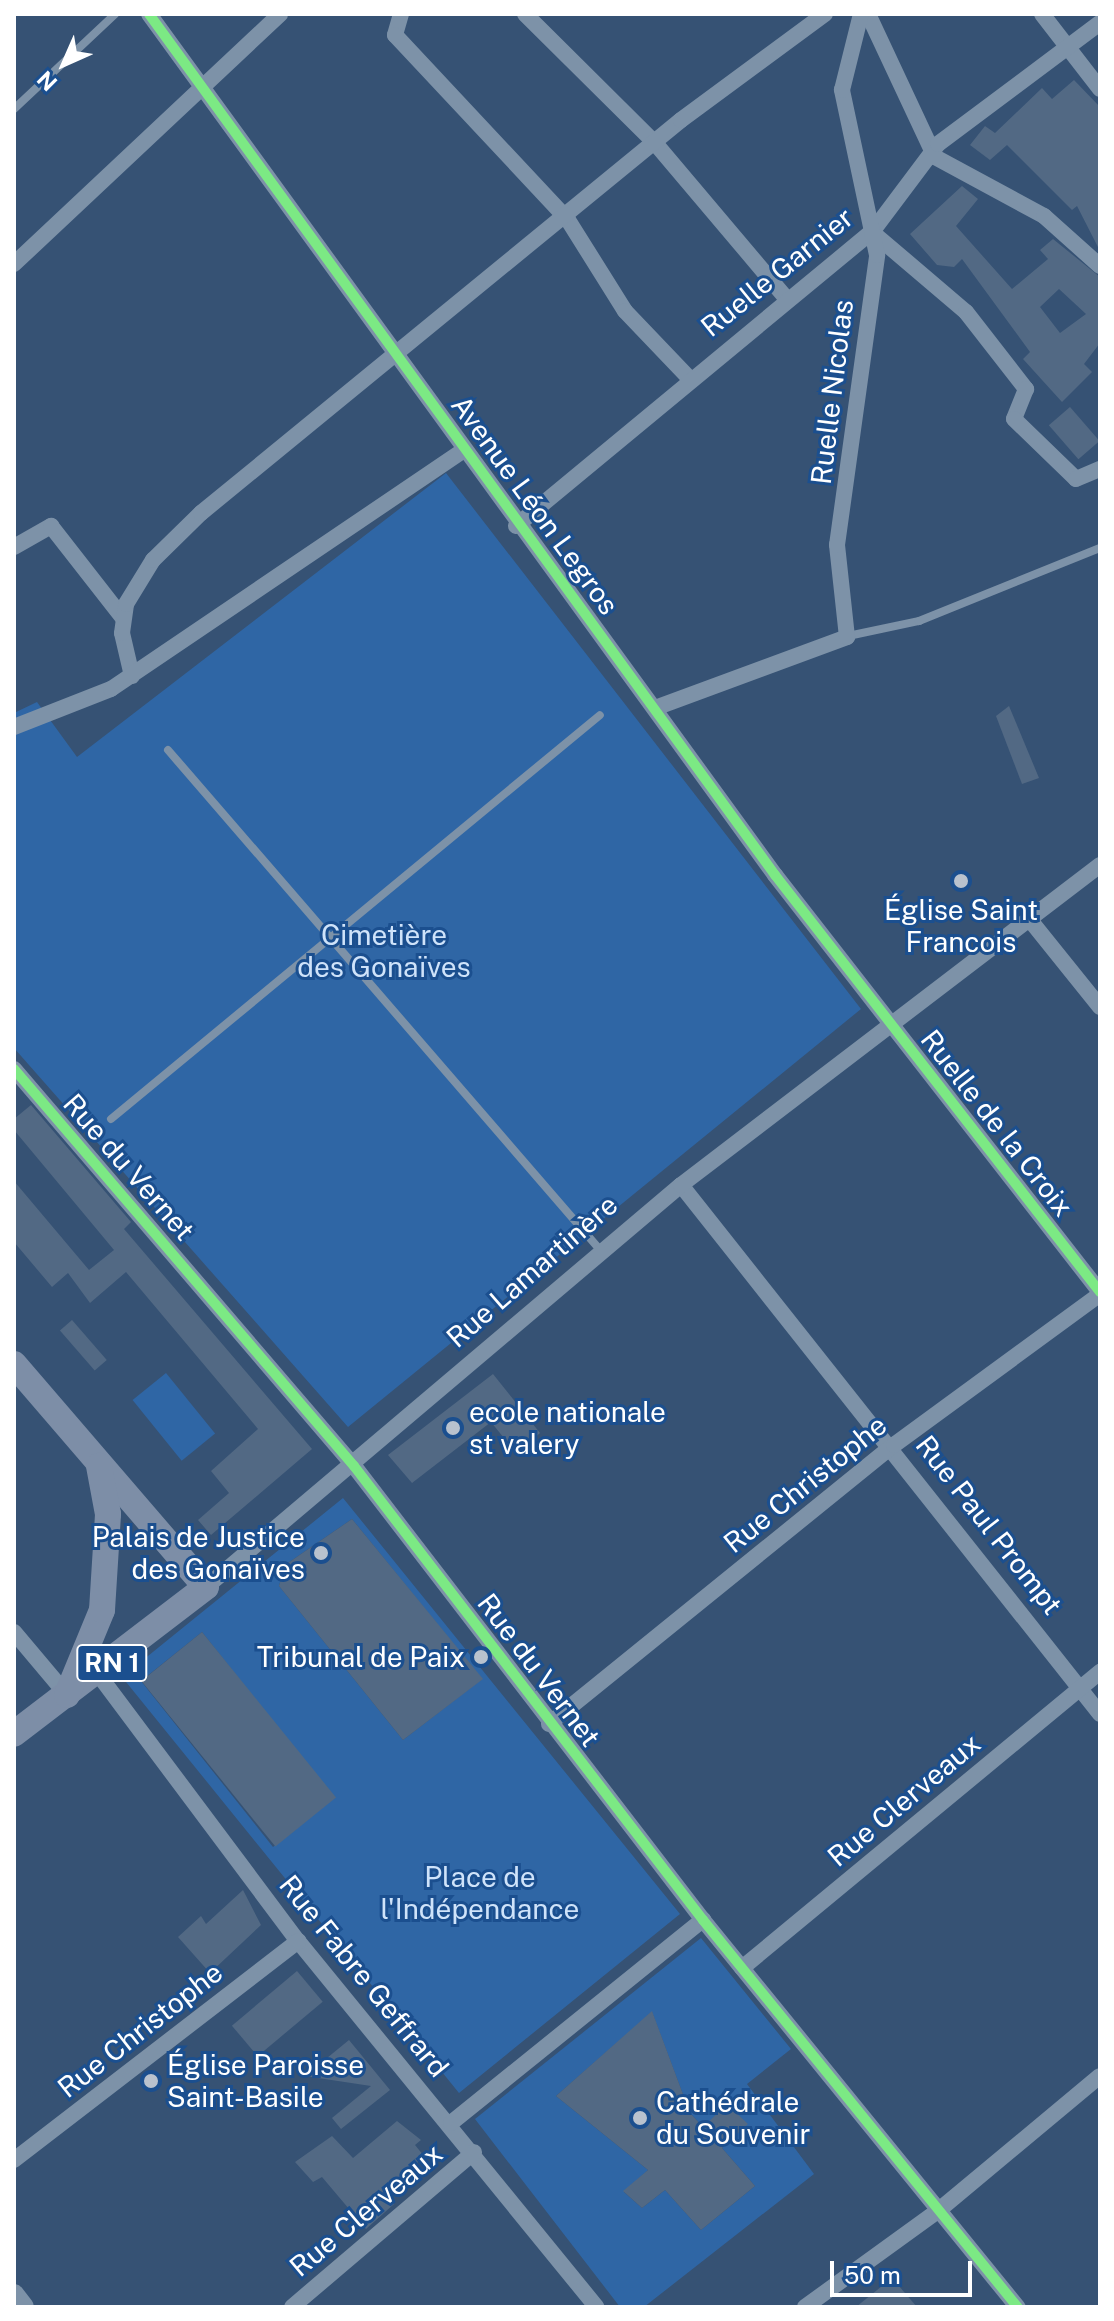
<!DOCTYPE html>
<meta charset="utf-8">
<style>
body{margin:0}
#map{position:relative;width:1114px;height:2321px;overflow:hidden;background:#365274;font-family:"Public Sans",sans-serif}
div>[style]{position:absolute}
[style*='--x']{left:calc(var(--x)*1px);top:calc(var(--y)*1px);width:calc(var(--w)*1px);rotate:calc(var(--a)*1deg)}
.green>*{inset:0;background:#2f66a5;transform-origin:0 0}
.building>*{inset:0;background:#526984;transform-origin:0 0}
.service>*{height:8px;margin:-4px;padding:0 4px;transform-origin:4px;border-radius:4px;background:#7d92a8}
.minor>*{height:16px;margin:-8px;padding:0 8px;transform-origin:8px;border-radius:8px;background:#7d92a8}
.tertiary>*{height:20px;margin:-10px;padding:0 10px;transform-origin:10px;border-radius:10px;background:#7d92a8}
.primary>*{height:26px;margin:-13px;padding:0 13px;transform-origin:13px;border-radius:13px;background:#7d8ea7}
.cycleway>*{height:10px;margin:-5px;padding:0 5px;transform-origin:5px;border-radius:5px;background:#7ce984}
.dots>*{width:22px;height:22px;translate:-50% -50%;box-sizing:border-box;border:4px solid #1b4f8f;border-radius:50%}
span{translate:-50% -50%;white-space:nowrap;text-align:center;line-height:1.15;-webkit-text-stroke:6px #1b4f8f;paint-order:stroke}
.shield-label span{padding:2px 6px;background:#1b4f8f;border:2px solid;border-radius:6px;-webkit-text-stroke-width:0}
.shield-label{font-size:26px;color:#fff;font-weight:700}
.street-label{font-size:28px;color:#fff}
.poi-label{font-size:28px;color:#fff}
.left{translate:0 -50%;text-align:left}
.right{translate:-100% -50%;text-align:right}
.park-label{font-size:28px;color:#cfe3fa}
.frame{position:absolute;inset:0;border:16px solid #fff;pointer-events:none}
.north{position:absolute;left:24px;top:24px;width:80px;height:80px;-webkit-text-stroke:6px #1b4f8f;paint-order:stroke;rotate:225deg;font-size:22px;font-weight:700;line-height:32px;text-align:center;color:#fff}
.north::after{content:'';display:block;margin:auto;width:28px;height:36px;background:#fff;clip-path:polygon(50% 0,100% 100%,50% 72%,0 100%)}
.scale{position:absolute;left:830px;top:2261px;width:142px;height:36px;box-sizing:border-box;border:4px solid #fff;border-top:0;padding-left:10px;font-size:24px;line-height:28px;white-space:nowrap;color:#fff;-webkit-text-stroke:6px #1b4f8f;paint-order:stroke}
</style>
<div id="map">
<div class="green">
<div style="clip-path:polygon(446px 473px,861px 1009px,348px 1427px,14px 1048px,14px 713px,37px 702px,77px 757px)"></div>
<div style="left:166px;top:1373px;width:78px;height:43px;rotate:51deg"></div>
<div style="clip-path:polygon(evenodd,343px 1498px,680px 1914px,459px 2093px,122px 1677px,343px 1498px,352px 1519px,482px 1679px,403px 1740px,279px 1586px,285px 1565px,352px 1519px,343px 1498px,202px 1632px,334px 1798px,273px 1847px,141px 1681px,202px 1632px)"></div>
<div style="clip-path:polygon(evenodd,701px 1938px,791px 2049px,747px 2084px,814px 2174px,644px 2307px,620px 2307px,475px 2119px,701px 1938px,652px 2012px,690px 2113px,703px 2127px,747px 2124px,722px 2148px,755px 2186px,701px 2230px,665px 2190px,642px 2208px,624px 2192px,648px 2170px,556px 2096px,652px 2012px)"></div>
</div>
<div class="building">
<div style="clip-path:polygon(1074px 80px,1100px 107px,1100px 251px,1077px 206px,1072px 210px,1007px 145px,990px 160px,970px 145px,985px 126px,995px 133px,1042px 88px,1052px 99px)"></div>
<div style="clip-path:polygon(evenodd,962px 186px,978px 199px,956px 226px,1012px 289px,1048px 259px,1040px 250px,1053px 239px,1100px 277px,1100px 343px,1084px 364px,1092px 372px,1062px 402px,1023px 359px,1030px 352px,962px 259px,954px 267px,937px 265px,910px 234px,962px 186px,1059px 289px,1086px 314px,1060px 333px,1040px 307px,1059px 289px)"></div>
<div style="left:1070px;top:407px;width:45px;height:28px;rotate:49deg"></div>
<div style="clip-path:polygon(1009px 706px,1039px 778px,1022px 784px,996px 716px)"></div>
<div style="clip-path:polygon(31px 1105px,131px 1222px,124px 1229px,312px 1449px,211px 1535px,198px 1520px,229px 1493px,211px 1471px,258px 1429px,126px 1272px,90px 1303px,68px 1273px,52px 1287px,14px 1242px,14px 1181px,89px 1270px,114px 1250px,14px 1130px,14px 1119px)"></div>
<div style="left:72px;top:1320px;width:53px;height:16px;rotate:49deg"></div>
<div style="clip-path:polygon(493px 1374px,540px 1433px,517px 1454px,491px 1422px,412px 1483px,388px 1455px)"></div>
<div style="clip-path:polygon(352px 1519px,483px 1679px,403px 1740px,279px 1586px,285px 1565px)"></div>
<div style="left:202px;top:1632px;width:213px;height:78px;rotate:51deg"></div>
<div style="clip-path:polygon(243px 1890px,261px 1925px,210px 1973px,178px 1937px,201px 1916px,206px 1924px)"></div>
<div style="left:297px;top:1971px;width:40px;height:85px;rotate:50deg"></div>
<div style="clip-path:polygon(652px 2011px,690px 2113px,703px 2127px,727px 2104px,748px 2124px,722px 2148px,755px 2186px,701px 2230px,665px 2190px,642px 2208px,623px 2191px,648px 2170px,556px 2096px)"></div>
<div style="clip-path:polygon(349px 2040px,390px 2090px,341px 2129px,332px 2118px,371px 2086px,305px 2076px)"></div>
<div style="clip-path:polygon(397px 2121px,421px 2140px,415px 2145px,424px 2156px,386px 2195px,394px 2204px,366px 2229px,322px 2177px,313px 2182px,295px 2162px,332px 2136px,353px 2158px)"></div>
<div style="clip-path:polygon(892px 2278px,917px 2307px,856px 2307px)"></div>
</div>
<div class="service">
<div style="--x:14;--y:109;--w:139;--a:-43.2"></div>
<div style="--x:848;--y:636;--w:73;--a:-11.9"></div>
<div style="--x:919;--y:621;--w:195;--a:-22"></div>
<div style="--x:168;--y:750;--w:664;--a:49.16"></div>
<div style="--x:111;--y:1119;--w:634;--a:-39.56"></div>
</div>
<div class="minor">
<div style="--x:149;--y:14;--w:1065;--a:53.98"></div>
<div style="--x:775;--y:875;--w:529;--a:52.07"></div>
<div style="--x:401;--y:14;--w:22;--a:106"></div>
<div style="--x:395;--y:35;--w:253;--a:46.9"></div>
<div style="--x:568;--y:220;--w:107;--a:57.9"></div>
<div style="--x:625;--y:311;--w:93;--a:46.3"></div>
<div style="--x:525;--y:14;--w:183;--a:44.8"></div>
<div style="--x:655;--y:143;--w:202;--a:49.8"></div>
<div style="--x:868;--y:14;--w:158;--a:64.9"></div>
<div style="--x:935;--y:157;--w:124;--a:28.4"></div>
<div style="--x:1044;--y:216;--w:75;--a:41.8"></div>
<div style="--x:1042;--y:14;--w:95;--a:52.3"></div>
<div style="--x:872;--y:232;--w:123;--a:40.4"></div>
<div style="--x:966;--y:312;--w:98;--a:52.1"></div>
<div style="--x:1026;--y:389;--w:32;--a:112"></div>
<div style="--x:1014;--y:419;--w:86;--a:44.1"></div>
<div style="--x:1076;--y:479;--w:26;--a:-23"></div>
<div style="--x:14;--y:264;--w:365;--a:-43.2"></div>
<div style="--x:516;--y:526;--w:462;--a:-39.6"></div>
<div style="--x:872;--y:232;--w:110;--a:-53.1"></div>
<div style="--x:938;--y:144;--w:202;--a:-36.8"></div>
<div style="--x:14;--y:547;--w:43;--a:-29.6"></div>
<div style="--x:51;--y:526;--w:115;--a:52"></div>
<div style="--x:132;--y:676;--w:44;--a:-103.1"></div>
<div style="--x:122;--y:633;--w:29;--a:-82"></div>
<div style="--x:126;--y:604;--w:52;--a:-58.5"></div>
<div style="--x:153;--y:560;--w:67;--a:-44.4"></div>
<div style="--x:201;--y:513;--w:620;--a:-39.31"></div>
<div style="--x:681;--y:120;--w:179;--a:-36.4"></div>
<div style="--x:655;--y:708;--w:205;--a:-20.3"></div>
<div style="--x:847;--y:637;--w:93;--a:-96.2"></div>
<div style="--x:837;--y:545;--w:293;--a:-82.1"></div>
<div style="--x:877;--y:255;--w:169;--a:-102"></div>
<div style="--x:842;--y:90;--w:78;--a:-76"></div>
<div style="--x:14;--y:727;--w:104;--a:-21.4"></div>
<div style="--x:111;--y:689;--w:426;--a:-34.1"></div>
<div style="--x:1030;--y:920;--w:112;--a:51.2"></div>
<div style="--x:14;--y:1069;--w:523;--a:49.42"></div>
<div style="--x:354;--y:1466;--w:573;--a:52.45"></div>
<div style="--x:703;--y:1920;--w:499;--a:50.9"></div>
<div style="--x:681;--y:1185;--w:675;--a:51.62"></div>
<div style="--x:206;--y:1587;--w:622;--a:-40.24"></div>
<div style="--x:681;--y:1185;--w:527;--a:-37.37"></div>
<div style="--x:14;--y:1632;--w:82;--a:49.9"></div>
<div style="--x:98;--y:1674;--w:334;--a:53.2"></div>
<div style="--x:298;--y:1941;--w:472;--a:50.8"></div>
<div style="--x:549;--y:1724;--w:444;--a:-39"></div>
<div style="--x:894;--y:1445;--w:255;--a:-36.2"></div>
<div style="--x:742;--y:1968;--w:465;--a:-39.6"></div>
<div style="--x:451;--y:2123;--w:324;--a:-38.9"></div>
<div style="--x:14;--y:2160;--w:359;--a:-37.6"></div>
<div style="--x:292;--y:2307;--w:239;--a:-40.4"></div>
<div style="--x:805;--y:2307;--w:165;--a:-35.9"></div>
<div style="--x:939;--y:2210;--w:209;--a:-39.8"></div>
</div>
<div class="tertiary">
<div style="--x:14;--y:2294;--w:16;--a:52"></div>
</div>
<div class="primary">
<div style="--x:14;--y:1364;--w:294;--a:49.3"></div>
<div style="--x:206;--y:1587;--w:242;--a:142.6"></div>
<div style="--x:67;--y:1695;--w:92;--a:-67.6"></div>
<div style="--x:102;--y:1610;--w:96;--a:-86.4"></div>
<div style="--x:108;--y:1514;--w:49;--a:-100.6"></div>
</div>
<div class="cycleway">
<div style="--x:149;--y:14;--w:1065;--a:53.98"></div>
<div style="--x:775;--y:875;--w:529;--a:52.07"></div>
<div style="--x:14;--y:1069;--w:523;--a:49.42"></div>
<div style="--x:354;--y:1466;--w:573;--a:52.45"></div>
<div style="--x:703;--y:1920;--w:499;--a:50.9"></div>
</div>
<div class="dots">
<div style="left:961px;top:881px;background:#b9c2ce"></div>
<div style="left:453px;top:1428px;background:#b9c2ce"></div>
<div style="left:321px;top:1553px;background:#b9c2ce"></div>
<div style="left:481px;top:1657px;background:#b9c2ce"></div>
<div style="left:151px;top:2081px;background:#b9c2ce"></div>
<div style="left:640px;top:2118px;background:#b9c2ce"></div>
</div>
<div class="shield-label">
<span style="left:112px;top:1663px">RN 1</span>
</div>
<div class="street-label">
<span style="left:777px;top:272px;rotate:-39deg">Ruelle Garnier</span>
<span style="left:832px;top:392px;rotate:-83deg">Ruelle Nicolas</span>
<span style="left:535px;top:505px;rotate:54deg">Avenue Léon Legros</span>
<span style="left:997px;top:1123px;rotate:52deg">Ruelle de la Croix</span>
<span style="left:129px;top:1167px;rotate:49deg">Rue du Vernet</span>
<span style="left:532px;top:1271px;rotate:-41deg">Rue Lamartinère</span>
<span style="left:805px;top:1484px;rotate:-39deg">Rue Christophe</span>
<span style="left:989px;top:1525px;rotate:52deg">Rue Paul Prompt</span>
<span style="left:539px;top:1670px;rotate:53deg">Rue du Vernet</span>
<span style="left:904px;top:1800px;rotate:-40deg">Rue Clerveaux</span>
<span style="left:364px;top:1976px;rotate:51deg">Rue Fabre Geffrard</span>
<span style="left:140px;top:2030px;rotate:-38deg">Rue Christophe</span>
<span style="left:366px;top:2210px;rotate:-40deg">Rue Clerveaux</span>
</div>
<div class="poi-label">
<span style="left:961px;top:926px">Église Saint<br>Francois</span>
<span class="left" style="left:469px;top:1428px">ecole nationale<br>st valery</span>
<span class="right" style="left:305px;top:1553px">Palais de Justice<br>des Gonaïves</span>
<span class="right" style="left:465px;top:1657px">Tribunal de Paix</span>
<span class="left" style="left:167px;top:2081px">Église Paroisse<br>Saint-Basile</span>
<span class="left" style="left:656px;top:2118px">Cathédrale<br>du Souvenir</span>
</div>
<div class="park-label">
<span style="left:384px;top:951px">Cimetière<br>des Gonaïves</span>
<span style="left:480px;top:1893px">Place de<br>l'Indépendance</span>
</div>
<div class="frame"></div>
<div class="north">N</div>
<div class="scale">50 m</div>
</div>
